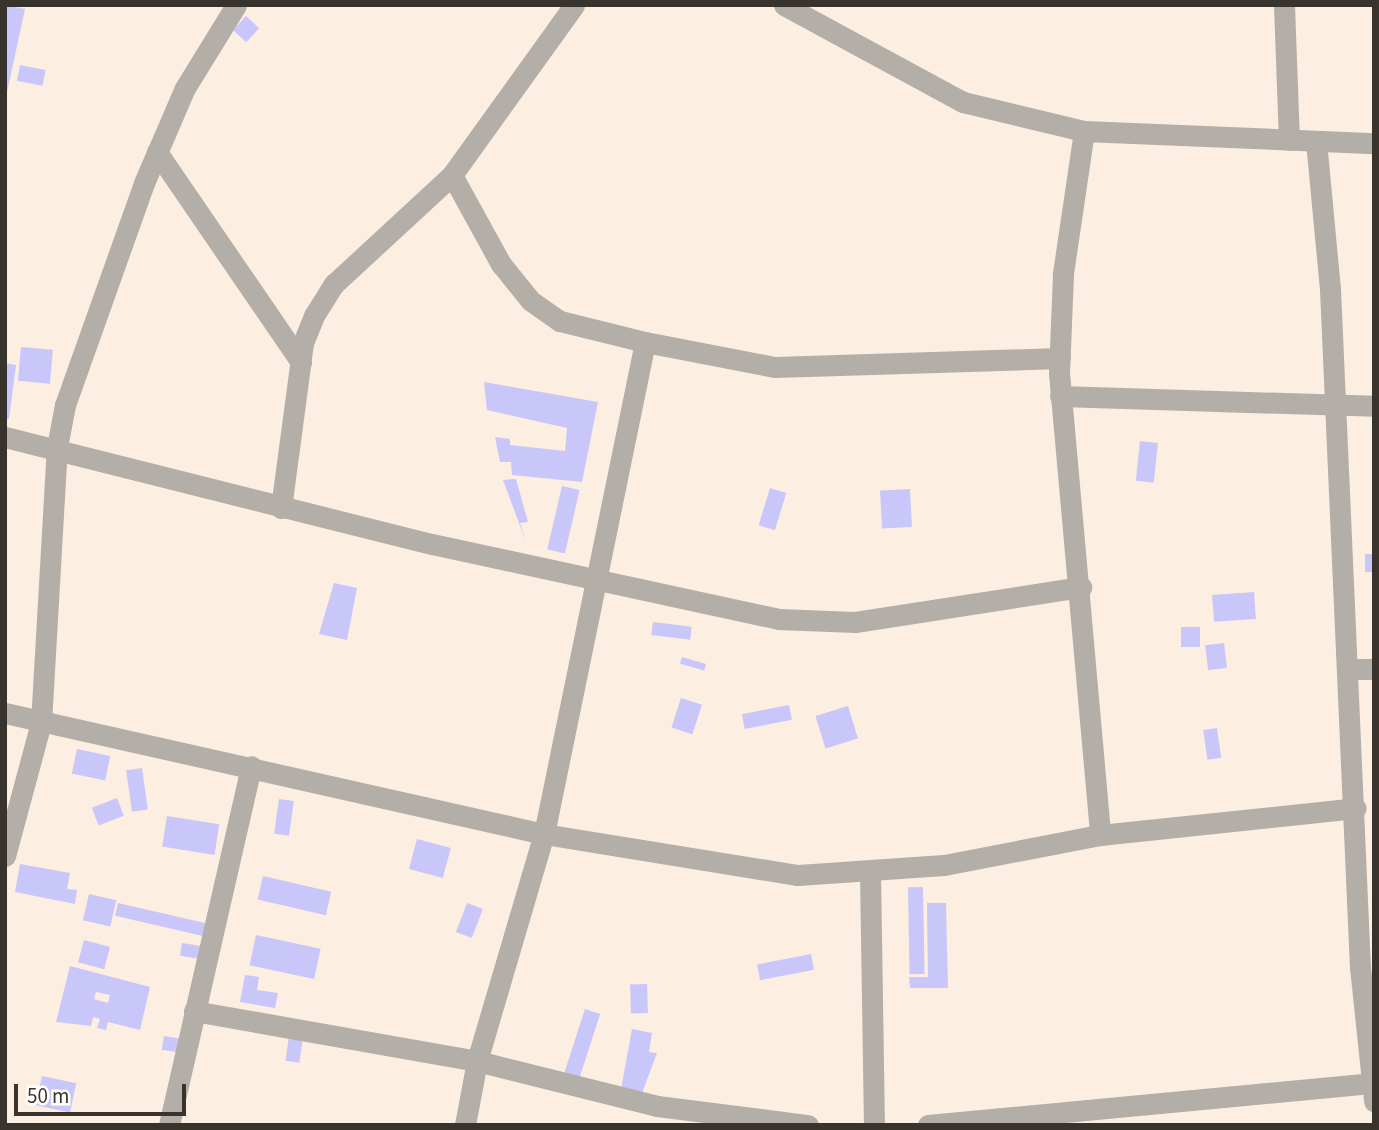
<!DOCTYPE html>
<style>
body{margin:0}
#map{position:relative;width:1379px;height:1130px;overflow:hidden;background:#fceee1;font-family:"Source Sans 3",sans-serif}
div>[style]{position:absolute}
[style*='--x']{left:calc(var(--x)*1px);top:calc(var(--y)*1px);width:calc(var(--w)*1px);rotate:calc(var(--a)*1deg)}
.building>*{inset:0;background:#c9c7f9;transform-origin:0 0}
.minor>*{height:21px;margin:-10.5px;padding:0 10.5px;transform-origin:10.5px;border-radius:10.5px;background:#b4aea8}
span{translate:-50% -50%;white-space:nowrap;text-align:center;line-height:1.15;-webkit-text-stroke:7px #fff;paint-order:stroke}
.frame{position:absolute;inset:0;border:7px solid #39332e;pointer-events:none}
.scale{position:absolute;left:14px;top:1084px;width:172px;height:32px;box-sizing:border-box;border:4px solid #39332e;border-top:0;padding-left:9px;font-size:21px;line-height:24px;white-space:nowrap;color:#39332e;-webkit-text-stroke:5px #fff;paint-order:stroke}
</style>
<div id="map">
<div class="building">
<div style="clip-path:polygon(5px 5px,25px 9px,6px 97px,5px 97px)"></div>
<div style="left:246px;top:16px;width:18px;height:19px;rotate:43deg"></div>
<div style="left:20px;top:65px;width:26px;height:16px;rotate:11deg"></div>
<div style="left:21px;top:347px;width:32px;height:34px;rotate:5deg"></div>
<div style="clip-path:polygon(5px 363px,16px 365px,9px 419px,5px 419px)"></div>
<div style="clip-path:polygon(484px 382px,598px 402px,582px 482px,512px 475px,511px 462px,500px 462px,495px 437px,510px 439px,510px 445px,565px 451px,567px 428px,487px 410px)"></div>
<div style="left:1140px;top:441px;width:18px;height:40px;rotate:6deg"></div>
<div style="clip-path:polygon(516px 479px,528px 522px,520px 523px,526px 542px,503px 480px)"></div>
<div style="left:562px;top:486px;width:18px;height:65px;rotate:13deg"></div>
<div style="left:770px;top:488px;width:17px;height:39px;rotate:17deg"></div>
<div style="left:910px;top:489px;width:38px;height:30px;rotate:87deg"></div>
<div style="left:1365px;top:554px;width:9px;height:18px"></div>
<div style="clip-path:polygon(334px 583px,357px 588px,347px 640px,319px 634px)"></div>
<div style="left:1254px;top:592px;width:27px;height:42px;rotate:86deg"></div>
<div style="left:653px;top:622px;width:39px;height:13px;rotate:7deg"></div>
<div style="left:1181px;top:627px;width:19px;height:20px"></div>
<div style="left:1224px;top:643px;width:25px;height:19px;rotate:83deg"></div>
<div style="left:682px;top:657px;width:25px;height:7px;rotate:16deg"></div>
<div style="left:681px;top:698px;width:22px;height:31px;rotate:18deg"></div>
<div style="left:789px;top:705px;width:15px;height:48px;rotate:79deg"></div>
<div style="left:848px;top:706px;width:34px;height:34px;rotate:73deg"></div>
<div style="left:1217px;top:728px;width:30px;height:14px;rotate:82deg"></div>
<div style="left:77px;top:749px;width:34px;height:25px;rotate:12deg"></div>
<div style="left:142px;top:768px;width:42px;height:16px;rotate:82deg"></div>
<div style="left:117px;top:798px;width:19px;height:27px;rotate:69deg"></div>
<div style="left:279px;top:799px;width:15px;height:35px;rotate:8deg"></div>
<div style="left:167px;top:816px;width:53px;height:31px;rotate:9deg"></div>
<div style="left:417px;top:839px;width:35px;height:31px;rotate:15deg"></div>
<div style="clip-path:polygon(20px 864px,70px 873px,67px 889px,77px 890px,75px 904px,15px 892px)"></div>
<div style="left:263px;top:876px;width:70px;height:24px;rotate:13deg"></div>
<div style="left:923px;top:887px;width:87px;height:15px;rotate:89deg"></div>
<div style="left:89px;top:894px;width:28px;height:27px;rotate:13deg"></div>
<div style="left:118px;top:903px;width:97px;height:13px;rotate:13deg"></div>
<div style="left:467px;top:903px;width:17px;height:31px;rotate:21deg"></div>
<div style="clip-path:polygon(927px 903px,946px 903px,948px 988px,910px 988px,909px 977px,928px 977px)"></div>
<div style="left:256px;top:935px;width:66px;height:31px;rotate:12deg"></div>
<div style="left:84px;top:940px;width:27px;height:23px;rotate:15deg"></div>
<div style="left:182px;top:943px;width:19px;height:13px;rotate:9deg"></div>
<div style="left:811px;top:954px;width:16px;height:55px;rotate:79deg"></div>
<div style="clip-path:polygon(evenodd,70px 966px,150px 987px,140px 1030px,108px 1022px,106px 1030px,97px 1028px,100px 1019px,93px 1017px,91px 1026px,56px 1022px,70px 966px,96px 992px,110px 995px,108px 1003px,94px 999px,96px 992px)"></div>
<div style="clip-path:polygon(245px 975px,259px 977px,257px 990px,278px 993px,275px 1008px,240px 1002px)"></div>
<div style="left:647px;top:984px;width:29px;height:17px;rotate:88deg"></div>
<div style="left:585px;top:1009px;width:16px;height:67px;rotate:18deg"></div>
<div style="clip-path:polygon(632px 1029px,652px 1033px,649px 1052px,657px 1053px,642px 1093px,621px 1089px)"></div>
<div style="left:164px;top:1036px;width:19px;height:14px;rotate:9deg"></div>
<div style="left:289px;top:1036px;width:14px;height:25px;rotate:8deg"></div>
<div style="left:42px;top:1076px;width:35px;height:30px;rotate:12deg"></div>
</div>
<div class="minor">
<div style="--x:784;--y:5;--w:204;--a:28.5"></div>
<div style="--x:963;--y:102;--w:124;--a:13.5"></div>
<div style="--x:1084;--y:131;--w:290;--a:2.4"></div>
<div style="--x:1284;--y:5;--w:135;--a:87.9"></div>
<div style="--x:1084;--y:131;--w:145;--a:98.4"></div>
<div style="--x:1063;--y:274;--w:99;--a:92.3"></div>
<div style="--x:1059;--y:373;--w:464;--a:84.9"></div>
<div style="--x:1316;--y:141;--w:149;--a:84.6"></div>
<div style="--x:1330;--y:289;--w:679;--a:87.47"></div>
<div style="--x:1360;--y:967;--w:135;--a:84"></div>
<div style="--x:157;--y:152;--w:255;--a:55.6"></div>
<div style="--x:452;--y:175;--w:102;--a:61.2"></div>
<div style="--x:501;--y:264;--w:48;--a:51"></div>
<div style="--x:531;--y:301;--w:35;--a:35"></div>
<div style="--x:560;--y:321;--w:88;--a:13.9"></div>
<div style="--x:1060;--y:396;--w:314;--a:1.8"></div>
<div style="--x:5;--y:437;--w:440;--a:14.1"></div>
<div style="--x:432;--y:544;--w:354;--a:12.2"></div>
<div style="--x:778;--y:619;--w:77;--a:2.2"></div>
<div style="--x:855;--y:622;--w:229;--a:-8.8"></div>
<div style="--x:281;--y:508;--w:166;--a:-82.4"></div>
<div style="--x:303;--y:343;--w:31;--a:-68"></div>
<div style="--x:315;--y:314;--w:36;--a:-58"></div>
<div style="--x:334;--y:284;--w:161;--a:-42.7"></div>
<div style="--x:452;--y:175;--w:209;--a:-54.3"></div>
<div style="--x:1349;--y:669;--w:25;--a:0"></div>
<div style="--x:5;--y:713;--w:552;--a:12.65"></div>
<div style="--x:544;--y:834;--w:257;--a:9.2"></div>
<div style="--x:798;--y:875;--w:146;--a:-3.9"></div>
<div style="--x:944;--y:865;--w:159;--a:-10.9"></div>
<div style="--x:1100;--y:835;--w:257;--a:-6"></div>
<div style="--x:5;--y:856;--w:138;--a:-74.9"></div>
<div style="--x:41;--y:723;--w:276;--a:-86.7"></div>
<div style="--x:57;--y:447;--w:43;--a:-79.2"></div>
<div style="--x:65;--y:405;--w:236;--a:-70.4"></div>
<div style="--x:144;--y:183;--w:103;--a:-66.7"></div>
<div style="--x:185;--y:88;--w:97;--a:-58.4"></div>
<div style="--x:870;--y:873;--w:252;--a:89.1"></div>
<div style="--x:194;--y:1011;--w:287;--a:10"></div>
<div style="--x:477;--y:1061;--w:186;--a:14"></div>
<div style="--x:657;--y:1106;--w:152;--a:7.2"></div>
<div style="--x:169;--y:1125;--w:368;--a:-77.1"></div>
<div style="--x:465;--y:1125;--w:65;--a:-79.4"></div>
<div style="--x:477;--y:1061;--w:237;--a:-73.6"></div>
<div style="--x:544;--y:834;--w:502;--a:-78.4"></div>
<div style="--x:645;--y:342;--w:132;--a:10.9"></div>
<div style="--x:775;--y:367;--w:285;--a:-1.8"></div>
<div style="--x:928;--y:1125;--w:448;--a:-5.4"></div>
</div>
<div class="frame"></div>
<div class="scale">50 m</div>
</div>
